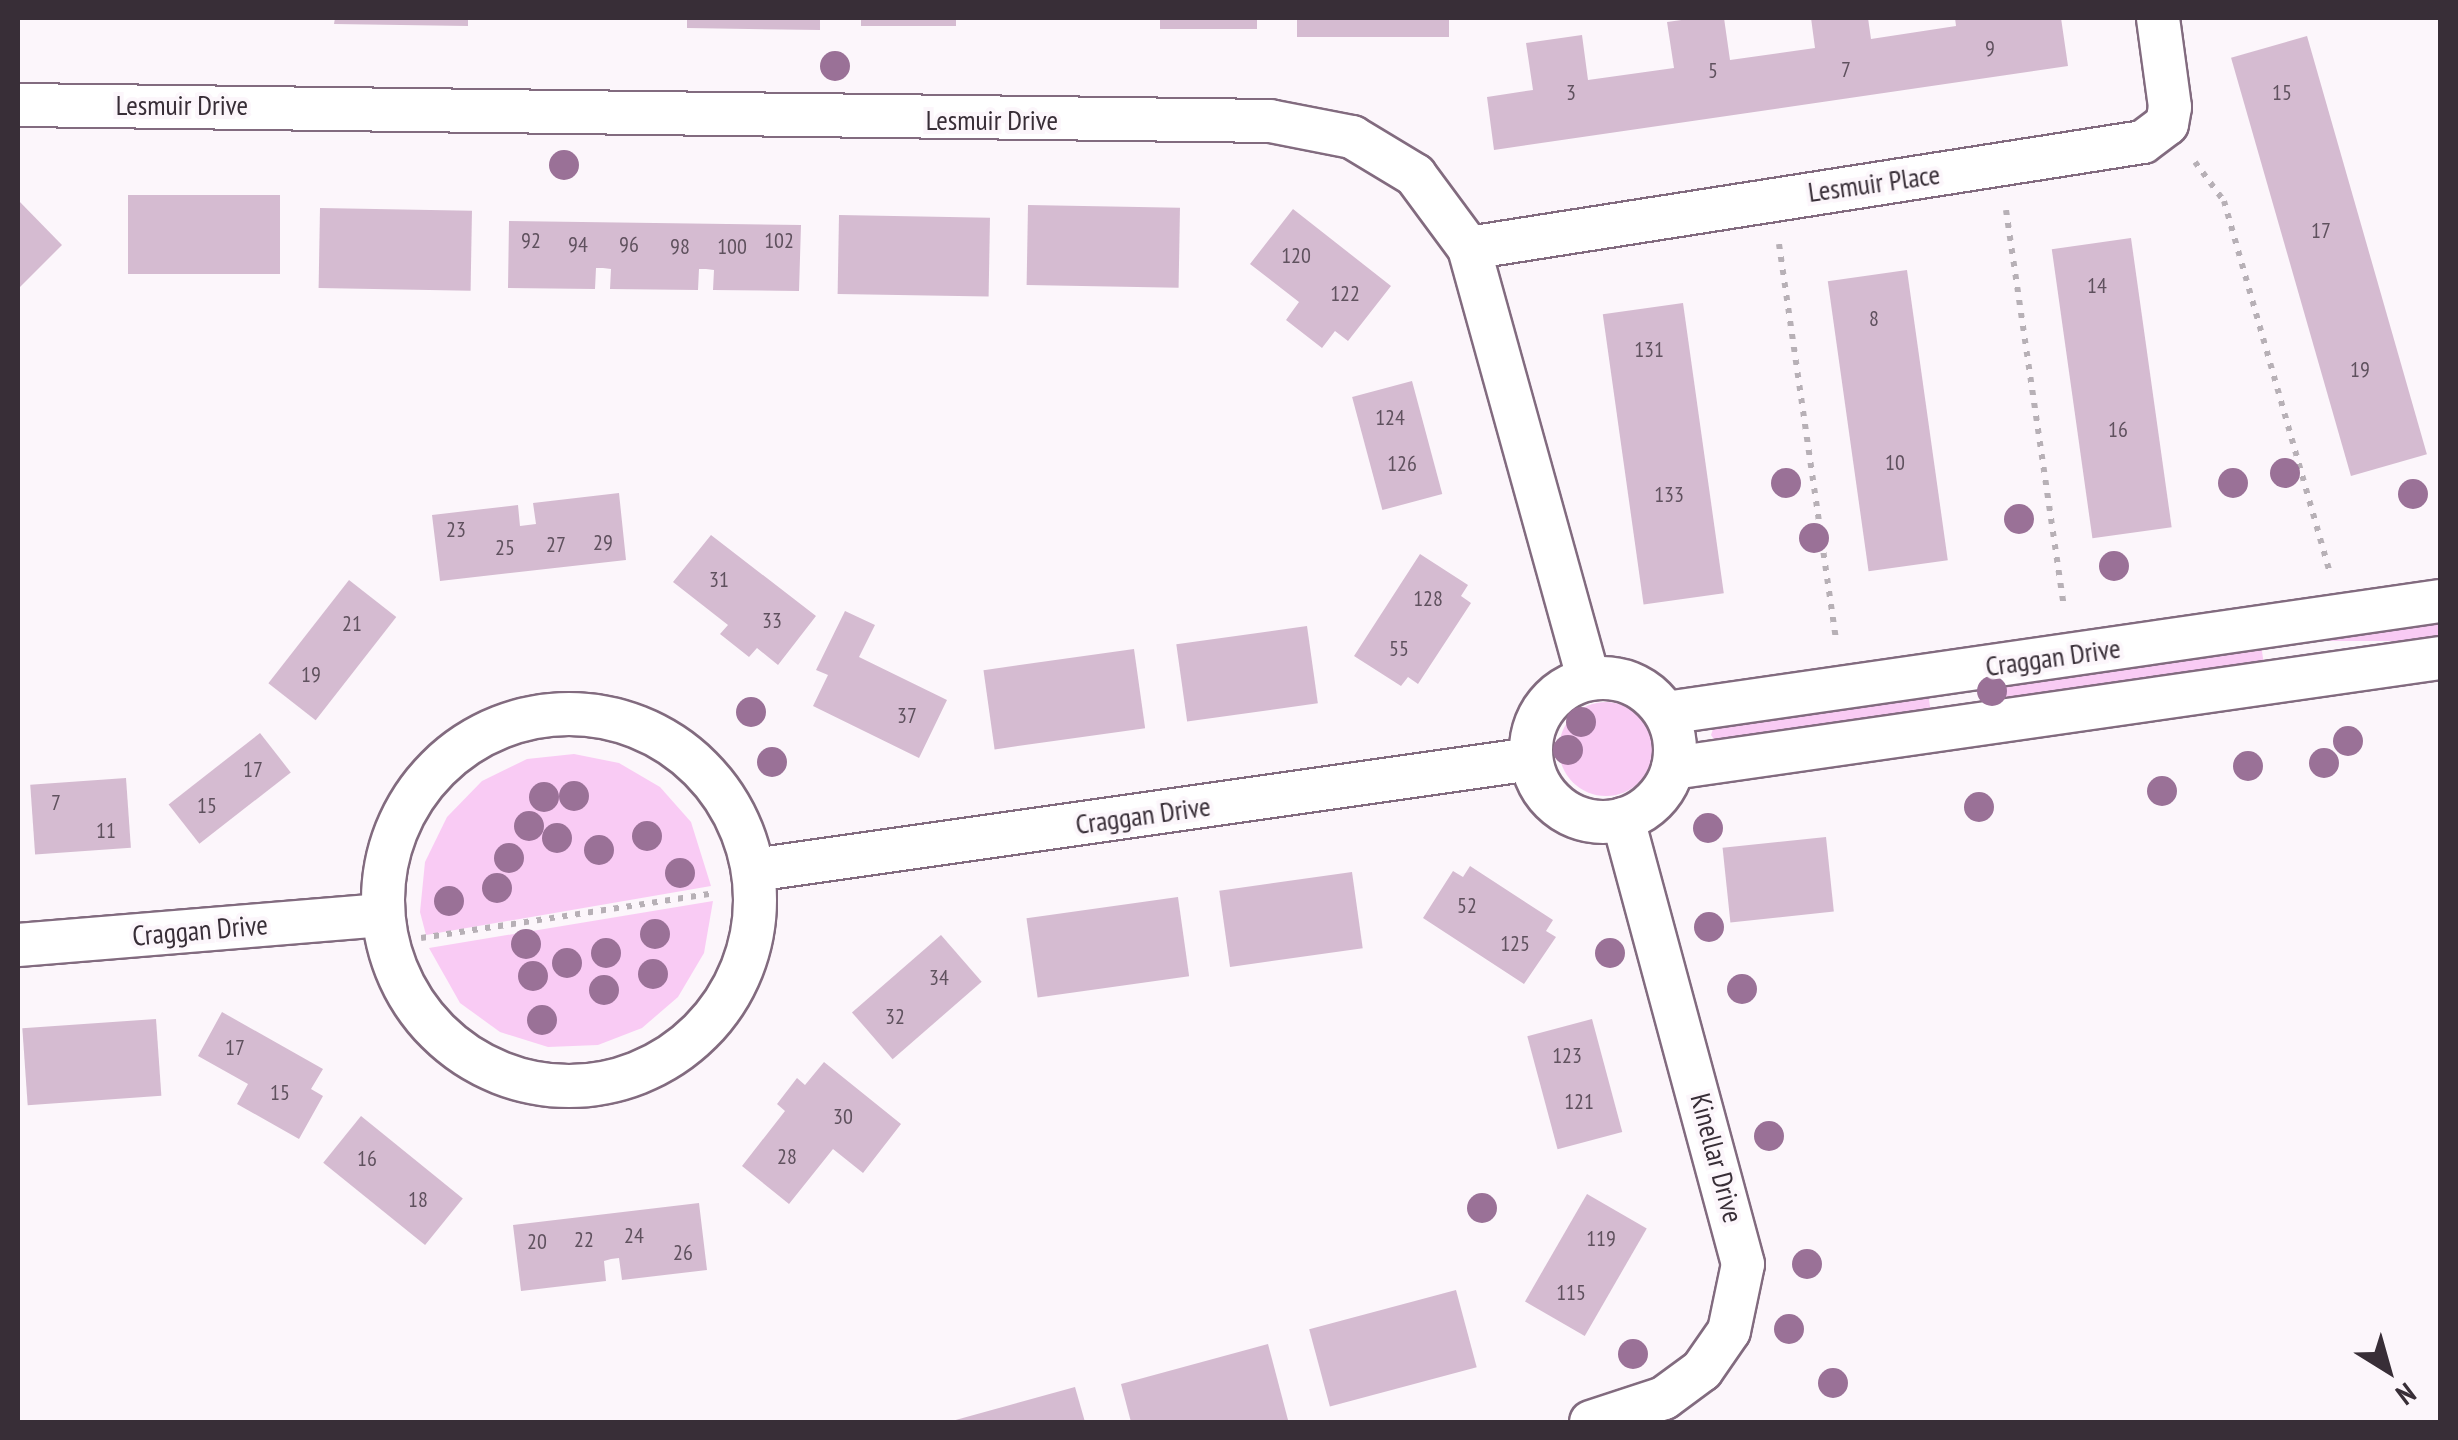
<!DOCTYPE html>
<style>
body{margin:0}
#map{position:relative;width:2458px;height:1440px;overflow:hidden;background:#fcf6fb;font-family:"PT Sans Narrow",sans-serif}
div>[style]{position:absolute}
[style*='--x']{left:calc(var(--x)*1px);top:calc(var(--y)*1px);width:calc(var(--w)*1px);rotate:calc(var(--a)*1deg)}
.green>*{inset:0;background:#f9cbf4;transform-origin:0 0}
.round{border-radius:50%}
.building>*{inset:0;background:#d5bbd1;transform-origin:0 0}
.path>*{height:6px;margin-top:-3px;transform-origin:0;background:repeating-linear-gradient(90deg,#b7b0b6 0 5px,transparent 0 13px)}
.roads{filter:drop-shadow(2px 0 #826b7f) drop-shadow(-2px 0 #826b7f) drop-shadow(0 2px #826b7f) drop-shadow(0 -2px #826b7f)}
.street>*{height:42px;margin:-21px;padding:0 21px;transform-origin:21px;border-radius:21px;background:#fff}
.street>.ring{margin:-21px;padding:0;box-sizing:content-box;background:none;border:42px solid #fff;border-radius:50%}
.trees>*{width:30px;height:30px;margin:-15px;border-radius:50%;background:#9a7197}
span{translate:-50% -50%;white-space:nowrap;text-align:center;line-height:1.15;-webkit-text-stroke:8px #fcf6fb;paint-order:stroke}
.number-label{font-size:22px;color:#5f515e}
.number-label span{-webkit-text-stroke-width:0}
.street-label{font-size:28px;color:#382e37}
.frame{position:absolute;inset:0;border:20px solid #382e37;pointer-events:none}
.north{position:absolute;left:2338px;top:1320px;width:100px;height:100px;-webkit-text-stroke:8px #fcf6fb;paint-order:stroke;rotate:143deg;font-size:28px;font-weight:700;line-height:40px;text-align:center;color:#382e37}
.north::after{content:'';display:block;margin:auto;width:35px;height:45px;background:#382e37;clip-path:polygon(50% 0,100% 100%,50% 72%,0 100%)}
</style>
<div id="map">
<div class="green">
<div style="left:2440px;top:618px;width:23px;height:119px;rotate:90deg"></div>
<div style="left:2261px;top:644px;width:22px;height:280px;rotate:82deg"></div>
<div style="clip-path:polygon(1928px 692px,1931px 714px,1716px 742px,1711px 735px,1714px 726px)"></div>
<div class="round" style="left:1559px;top:702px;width:94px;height:94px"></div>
<div style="clip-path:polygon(574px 754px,619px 763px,660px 787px,691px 822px,711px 886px,426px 935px,420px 912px,425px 862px,447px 817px,482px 781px,527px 759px)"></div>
<div style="clip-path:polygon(713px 901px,704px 953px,678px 997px,642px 1028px,598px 1045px,548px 1047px,500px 1032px,460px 1003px,429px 948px)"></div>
</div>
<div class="building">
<div style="clip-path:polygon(335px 18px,468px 18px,468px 26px,334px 24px)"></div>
<div style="clip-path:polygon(687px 18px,820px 18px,820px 30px,687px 28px)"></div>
<div style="left:861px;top:18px;width:95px;height:8px"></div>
<div style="left:1160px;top:18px;width:97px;height:11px"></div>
<div style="left:1297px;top:18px;width:152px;height:19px"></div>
<div style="clip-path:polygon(1696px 18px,1724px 18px,1730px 60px,1815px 48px,1811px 18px,1868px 18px,1871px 39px,1956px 26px,1955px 18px,2061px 18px,2068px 66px,1494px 150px,1487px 97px,1533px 90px,1526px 43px,1582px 35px,1588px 80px,1674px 68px,1667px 22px)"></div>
<div style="left:2307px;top:36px;width:435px;height:79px;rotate:74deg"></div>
<div style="left:128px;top:195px;width:152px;height:79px"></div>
<div style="clip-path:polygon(18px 200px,62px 245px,18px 289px)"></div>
<div style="left:1028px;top:205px;width:152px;height:80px;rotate:1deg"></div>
<div style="left:320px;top:208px;width:152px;height:80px;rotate:1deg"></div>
<div style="clip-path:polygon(1293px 209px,1391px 286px,1348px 341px,1335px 331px,1322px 348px,1286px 320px,1299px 302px,1250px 264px)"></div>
<div style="left:839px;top:215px;width:151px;height:79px;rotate:1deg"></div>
<div style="clip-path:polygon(509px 221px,801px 225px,799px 291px,713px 290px,714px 270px,706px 269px,699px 269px,698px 290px,610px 289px,611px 269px,603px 268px,596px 268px,595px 289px,508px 288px)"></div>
<div style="left:2131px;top:238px;width:292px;height:80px;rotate:82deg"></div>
<div style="left:1907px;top:270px;width:293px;height:80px;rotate:82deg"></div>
<div style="left:1683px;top:303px;width:293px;height:81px;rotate:82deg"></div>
<div style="left:1412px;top:381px;width:117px;height:62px;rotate:75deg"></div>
<div style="clip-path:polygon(619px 493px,626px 560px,440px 581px,432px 515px,518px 505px,520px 526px,536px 524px,533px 503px)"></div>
<div style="clip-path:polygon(711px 535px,816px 616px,778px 665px,757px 648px,749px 657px,720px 634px,728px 625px,673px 582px)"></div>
<div style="clip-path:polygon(1420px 554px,1468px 585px,1461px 596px,1471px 603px,1418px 684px,1408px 677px,1401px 686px,1354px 656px)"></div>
<div style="left:349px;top:580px;width:60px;height:131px;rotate:38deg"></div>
<div style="clip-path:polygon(845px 611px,875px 625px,859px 657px,947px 700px,919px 758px,813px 706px,828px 675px,816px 670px)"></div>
<div style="left:1307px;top:626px;width:78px;height:132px;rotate:82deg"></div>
<div style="left:1134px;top:649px;width:80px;height:152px;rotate:82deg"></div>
<div style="left:260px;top:733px;width:50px;height:116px;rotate:52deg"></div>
<div style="left:126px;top:778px;width:70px;height:96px;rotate:86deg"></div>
<div style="left:1826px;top:837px;width:75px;height:104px;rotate:84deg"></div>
<div style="clip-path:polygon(1470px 866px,1553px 920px,1546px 931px,1556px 937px,1524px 984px,1423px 918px,1453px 871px,1463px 877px)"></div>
<div style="left:1352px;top:872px;width:77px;height:134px;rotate:82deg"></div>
<div style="left:1178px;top:897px;width:80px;height:153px;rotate:82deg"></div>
<div style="left:941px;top:935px;width:62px;height:118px;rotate:49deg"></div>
<div style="clip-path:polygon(222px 1012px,323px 1069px,311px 1089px,323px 1096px,299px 1139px,237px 1104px,248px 1084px,198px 1056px)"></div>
<div style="left:156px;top:1019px;width:77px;height:134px;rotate:86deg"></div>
<div style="left:1592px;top:1019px;width:117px;height:67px;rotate:75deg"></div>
<div style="clip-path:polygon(824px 1062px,901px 1124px,863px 1173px,833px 1149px,789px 1204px,742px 1166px,785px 1111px,777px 1104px,797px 1078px,805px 1085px)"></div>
<div style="left:361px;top:1116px;width:131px;height:60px;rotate:39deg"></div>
<div style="left:1587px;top:1194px;width:69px;height:124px;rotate:30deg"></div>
<div style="clip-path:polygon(699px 1203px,707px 1270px,622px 1280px,619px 1258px,611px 1259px,604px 1261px,606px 1281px,521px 1291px,513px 1225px)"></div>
<div style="left:1456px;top:1290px;width:80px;height:152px;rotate:75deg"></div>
<div style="clip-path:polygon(1268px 1344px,1288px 1420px,1131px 1422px,1121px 1384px)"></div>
<div style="clip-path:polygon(1075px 1387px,1085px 1422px,952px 1422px,952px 1421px)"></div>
</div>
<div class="path">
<div style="--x:2195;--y:162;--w:49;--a:53.4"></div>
<div style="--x:2224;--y:201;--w:384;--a:74.1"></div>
<div style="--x:2006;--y:210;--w:402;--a:81.7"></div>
<div style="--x:1779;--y:244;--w:402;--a:81.8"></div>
<div style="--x:421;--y:938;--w:296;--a:-8.7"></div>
</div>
<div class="roads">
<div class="street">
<div style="--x:18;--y:105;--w:1252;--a:0.73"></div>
<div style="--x:1270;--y:121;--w:84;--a:11"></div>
<div style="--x:1352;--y:137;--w:74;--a:31.1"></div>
<div style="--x:1415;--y:175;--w:91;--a:53.5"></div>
<div style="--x:1469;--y:248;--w:446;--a:74.5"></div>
<div style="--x:1469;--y:248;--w:682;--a:-8.94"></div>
<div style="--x:2143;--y:142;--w:30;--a:-37"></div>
<div style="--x:2167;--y:124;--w:17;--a:-80"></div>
<div style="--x:2170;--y:107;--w:90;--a:-97.7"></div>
<div class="ring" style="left:1531px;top:678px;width:102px;height:102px"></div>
<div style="--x:1666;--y:713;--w:782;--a:-8.23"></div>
<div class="ring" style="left:383px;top:714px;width:330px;height:330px"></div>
<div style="--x:1673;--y:768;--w:775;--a:-8.16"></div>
<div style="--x:754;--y:870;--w:785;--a:-8.13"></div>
<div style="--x:18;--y:945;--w:366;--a:-4.7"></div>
<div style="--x:1591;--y:1422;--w:77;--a:-18.2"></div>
<div style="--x:1664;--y:1398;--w:47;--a:-36.4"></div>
<div style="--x:1702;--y:1370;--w:47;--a:-55.3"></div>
<div style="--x:1729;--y:1331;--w:68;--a:-78.2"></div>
<div style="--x:1743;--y:1264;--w:461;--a:-105.1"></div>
</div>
</div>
<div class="trees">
<div style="left:835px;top:66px"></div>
<div style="left:564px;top:165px"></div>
<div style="left:2285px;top:473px"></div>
<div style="left:1786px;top:483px"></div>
<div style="left:2233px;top:483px"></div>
<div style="left:2413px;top:494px"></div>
<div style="left:2019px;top:519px"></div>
<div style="left:1814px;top:538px"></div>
<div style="left:2114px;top:566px"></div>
<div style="left:1992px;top:691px"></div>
<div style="left:751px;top:712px"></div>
<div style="left:1581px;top:722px"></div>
<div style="left:2348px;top:741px"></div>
<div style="left:1568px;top:750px"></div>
<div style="left:772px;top:762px"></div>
<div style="left:2324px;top:763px"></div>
<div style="left:2248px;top:766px"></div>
<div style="left:2162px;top:791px"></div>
<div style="left:574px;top:796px"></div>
<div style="left:544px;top:797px"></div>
<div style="left:1979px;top:807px"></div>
<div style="left:529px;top:826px"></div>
<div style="left:1708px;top:828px"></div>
<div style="left:647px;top:836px"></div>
<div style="left:557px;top:838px"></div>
<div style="left:599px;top:850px"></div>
<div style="left:509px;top:858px"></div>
<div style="left:680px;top:873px"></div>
<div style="left:497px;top:888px"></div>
<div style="left:449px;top:901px"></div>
<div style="left:1709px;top:927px"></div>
<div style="left:655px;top:934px"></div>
<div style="left:526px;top:944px"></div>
<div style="left:606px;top:953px"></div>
<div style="left:1610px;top:953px"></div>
<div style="left:567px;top:963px"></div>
<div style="left:653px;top:974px"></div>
<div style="left:533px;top:976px"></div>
<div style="left:1742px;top:989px"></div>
<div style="left:604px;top:990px"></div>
<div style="left:542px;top:1020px"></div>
<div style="left:1769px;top:1136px"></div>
<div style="left:1482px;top:1208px"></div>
<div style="left:1807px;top:1264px"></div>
<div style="left:1789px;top:1329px"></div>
<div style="left:1633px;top:1354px"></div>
<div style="left:1833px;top:1383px"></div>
</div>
<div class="number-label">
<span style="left:1990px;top:49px">9</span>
<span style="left:1846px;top:70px">7</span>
<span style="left:1713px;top:71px">5</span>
<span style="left:1571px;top:93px">3</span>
<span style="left:2282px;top:93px">15</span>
<span style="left:2321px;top:231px">17</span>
<span style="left:531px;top:241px">92</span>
<span style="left:779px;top:241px">102</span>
<span style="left:578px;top:245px">94</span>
<span style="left:629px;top:245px">96</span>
<span style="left:680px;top:247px">98</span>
<span style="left:732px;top:247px">100</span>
<span style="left:1296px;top:256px">120</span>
<span style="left:2097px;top:286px">14</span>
<span style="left:1345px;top:294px">122</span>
<span style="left:1874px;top:319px">8</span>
<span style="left:1649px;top:350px">131</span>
<span style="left:2360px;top:370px">19</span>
<span style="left:1390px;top:418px">124</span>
<span style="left:2118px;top:430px">16</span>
<span style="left:1895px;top:463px">10</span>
<span style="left:1402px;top:464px">126</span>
<span style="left:1669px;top:495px">133</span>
<span style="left:456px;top:530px">23</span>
<span style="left:603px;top:543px">29</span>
<span style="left:556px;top:545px">27</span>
<span style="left:505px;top:548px">25</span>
<span style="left:719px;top:580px">31</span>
<span style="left:1428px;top:599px">128</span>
<span style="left:772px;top:621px">33</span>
<span style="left:352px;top:624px">21</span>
<span style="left:1399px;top:649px">55</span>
<span style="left:311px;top:675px">19</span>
<span style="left:907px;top:716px">37</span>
<span style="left:253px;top:770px">17</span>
<span style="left:56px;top:803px">7</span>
<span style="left:207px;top:806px">15</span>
<span style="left:106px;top:831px">11</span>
<span style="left:1467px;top:906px">52</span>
<span style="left:1515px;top:944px">125</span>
<span style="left:939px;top:978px">34</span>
<span style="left:895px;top:1017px">32</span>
<span style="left:235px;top:1048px">17</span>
<span style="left:1567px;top:1056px">123</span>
<span style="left:280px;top:1093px">15</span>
<span style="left:1579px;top:1102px">121</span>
<span style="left:843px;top:1117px">30</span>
<span style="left:787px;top:1157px">28</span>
<span style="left:367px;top:1159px">16</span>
<span style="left:418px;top:1200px">18</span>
<span style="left:634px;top:1236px">24</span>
<span style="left:1601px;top:1239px">119</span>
<span style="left:584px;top:1240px">22</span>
<span style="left:537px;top:1242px">20</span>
<span style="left:683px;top:1253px">26</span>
<span style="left:1571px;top:1293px">115</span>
</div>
<div class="street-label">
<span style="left:182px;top:105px">Lesmuir Drive</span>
<span style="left:992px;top:120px">Lesmuir Drive</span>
<span style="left:1874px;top:183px;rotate:-8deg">Lesmuir Place</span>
<span style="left:2053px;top:657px;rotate:-8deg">Craggan Drive</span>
<span style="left:1143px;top:815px;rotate:-8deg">Craggan Drive</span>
<span style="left:200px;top:930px;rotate:-5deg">Craggan Drive</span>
<span style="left:1717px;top:1158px;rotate:75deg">Kinellar Drive</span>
</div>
<div class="frame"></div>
<div class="north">N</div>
</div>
